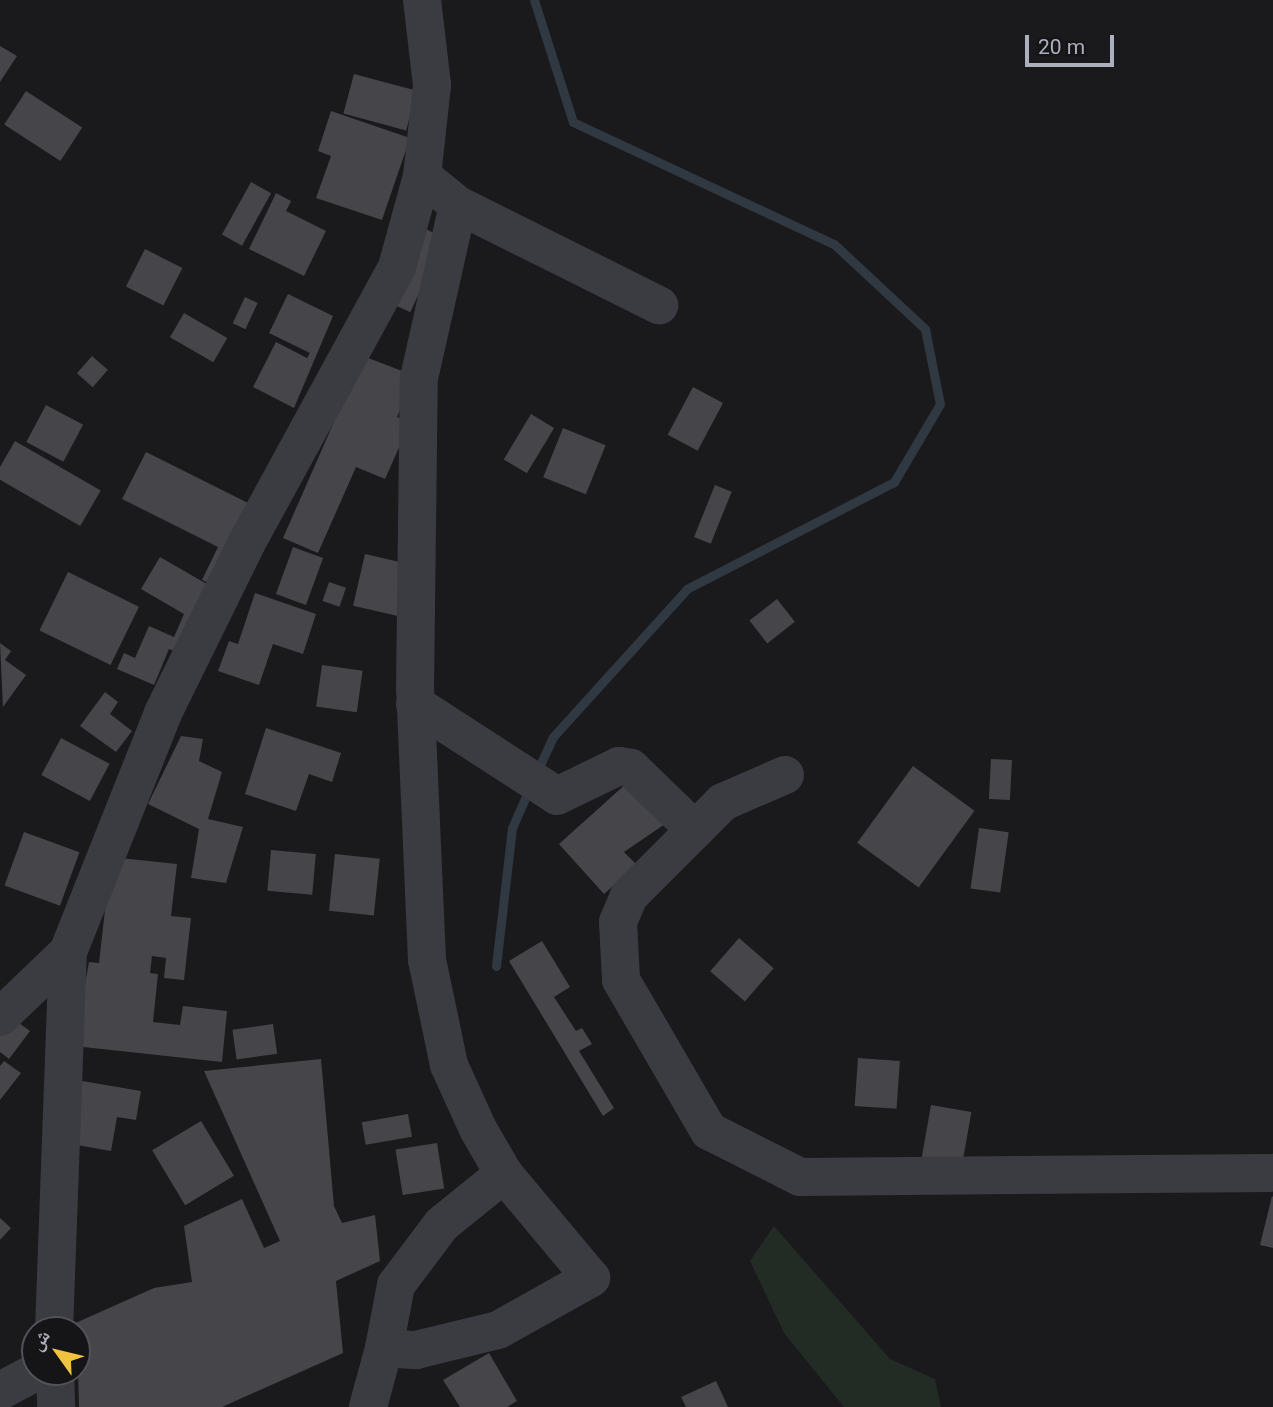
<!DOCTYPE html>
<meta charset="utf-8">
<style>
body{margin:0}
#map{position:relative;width:1273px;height:1407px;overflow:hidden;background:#1a1a1d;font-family:Roboto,"Noto Naskh Arabic",sans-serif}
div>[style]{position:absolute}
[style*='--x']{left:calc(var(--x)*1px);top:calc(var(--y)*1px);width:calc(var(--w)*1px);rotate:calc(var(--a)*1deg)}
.green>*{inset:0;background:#222b24}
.stream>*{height:9px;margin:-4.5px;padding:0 4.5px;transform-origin:4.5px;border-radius:4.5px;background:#303841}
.building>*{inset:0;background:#45454a;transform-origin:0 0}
.minor>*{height:38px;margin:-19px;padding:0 19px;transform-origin:19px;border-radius:19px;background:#3b3c42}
span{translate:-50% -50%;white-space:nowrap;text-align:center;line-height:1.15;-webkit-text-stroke:7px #151518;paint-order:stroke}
.north{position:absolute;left:21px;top:1316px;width:70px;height:70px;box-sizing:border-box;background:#151518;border:2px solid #52535a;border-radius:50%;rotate:304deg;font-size:19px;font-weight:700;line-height:28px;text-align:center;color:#adb0bc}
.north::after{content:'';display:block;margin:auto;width:24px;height:32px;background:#f0c43f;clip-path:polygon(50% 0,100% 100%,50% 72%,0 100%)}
.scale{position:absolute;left:1025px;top:35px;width:89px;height:32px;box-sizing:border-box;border:4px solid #adb0bc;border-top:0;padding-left:9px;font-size:21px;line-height:24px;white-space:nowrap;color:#adb0bc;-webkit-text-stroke:5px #151518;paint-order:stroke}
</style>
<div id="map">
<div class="green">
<div style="clip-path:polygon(774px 1226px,890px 1359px,935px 1379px,941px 1407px,844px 1407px,784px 1333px,750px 1261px)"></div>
</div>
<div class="stream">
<div style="--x:534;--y:0;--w:128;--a:72.3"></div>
<div style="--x:573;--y:122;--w:288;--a:25.1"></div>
<div style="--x:834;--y:244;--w:125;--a:43"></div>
<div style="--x:925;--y:329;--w:76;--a:78.7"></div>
<div style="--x:940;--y:404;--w:91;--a:120.5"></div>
<div style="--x:894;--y:482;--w:233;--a:152.7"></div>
<div style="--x:687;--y:589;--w:200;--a:132.2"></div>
<div style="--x:553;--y:737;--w:38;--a:115"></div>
<div style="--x:496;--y:966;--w:139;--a:-83.4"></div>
<div style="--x:512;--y:828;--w:45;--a:-66.3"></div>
</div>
<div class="building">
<div style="clip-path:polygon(0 46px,17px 56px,0 82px)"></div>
<div style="left:354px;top:74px;width:65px;height:41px;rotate:15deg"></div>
<div style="left:26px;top:91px;width:67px;height:40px;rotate:33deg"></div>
<div style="clip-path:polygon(331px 111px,410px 138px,382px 220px,316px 198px,331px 156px,318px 151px)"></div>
<div style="left:251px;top:182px;width:23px;height:60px;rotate:29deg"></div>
<div style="clip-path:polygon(276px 193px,291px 201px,286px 211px,326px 231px,304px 276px,249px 249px)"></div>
<div style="left:415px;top:224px;width:33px;height:82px;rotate:25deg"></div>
<div style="left:145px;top:249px;width:42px;height:42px;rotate:27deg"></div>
<div style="clip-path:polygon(288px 294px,333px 316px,294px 408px,253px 387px,276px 342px,307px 358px,310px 353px,269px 333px)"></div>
<div style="left:245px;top:297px;width:14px;height:29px;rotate:25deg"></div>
<div style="left:184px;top:313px;width:50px;height:28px;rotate:30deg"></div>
<div style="left:92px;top:356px;width:21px;height:23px;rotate:41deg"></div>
<div style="clip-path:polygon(363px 356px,415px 376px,397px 417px,410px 423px,385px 479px,356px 467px,318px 553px,283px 538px)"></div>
<div style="left:693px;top:387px;width:34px;height:54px;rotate:28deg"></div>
<div style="left:46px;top:405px;width:42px;height:42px;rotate:28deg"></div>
<div style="left:531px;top:414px;width:27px;height:53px;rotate:31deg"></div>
<div style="left:563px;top:428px;width:46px;height:53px;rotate:22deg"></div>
<div style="left:15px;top:441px;width:99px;height:41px;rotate:30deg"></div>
<div style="clip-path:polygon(146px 452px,250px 504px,209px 583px,202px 580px,218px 547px,122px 499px)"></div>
<div style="left:715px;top:485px;width:18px;height:56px;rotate:22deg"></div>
<div style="left:293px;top:547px;width:32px;height:50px;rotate:20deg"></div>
<div style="left:365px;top:554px;width:47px;height:53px;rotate:13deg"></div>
<div style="clip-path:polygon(160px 557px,219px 591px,179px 653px,169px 649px,154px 685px,117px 669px,124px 653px,135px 658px,149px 626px,174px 637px,184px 614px,141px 589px)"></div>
<div style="left:68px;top:572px;width:79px;height:65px;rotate:26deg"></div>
<div style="left:329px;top:582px;width:18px;height:20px;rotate:19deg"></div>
<div style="clip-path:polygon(255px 593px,316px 614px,303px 654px,273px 644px,259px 685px,218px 671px,229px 641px,238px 644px)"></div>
<div style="left:777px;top:599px;width:29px;height:35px;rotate:52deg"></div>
<div style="clip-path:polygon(0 643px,11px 651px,5px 660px,26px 675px,3px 707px)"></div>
<div style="left:322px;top:665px;width:41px;height:42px;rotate:8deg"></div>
<div style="clip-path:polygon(105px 692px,118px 702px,110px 714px,132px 731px,116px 752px,80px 726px)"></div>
<div style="clip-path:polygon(266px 728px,341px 753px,332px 782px,309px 774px,296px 811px,245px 794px)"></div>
<div style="clip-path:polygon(181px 736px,203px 739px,199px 761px,222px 772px,208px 819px,243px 827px,226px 883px,191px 878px,199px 829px,148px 804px)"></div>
<div style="left:61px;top:738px;width:55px;height:42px;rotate:28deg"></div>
<div style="left:991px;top:759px;width:21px;height:40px;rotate:3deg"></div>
<div style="left:913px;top:766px;width:76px;height:95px;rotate:36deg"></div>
<div style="clip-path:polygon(628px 782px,665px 824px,624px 852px,637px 865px,604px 894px,559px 844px)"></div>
<div style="left:979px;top:828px;width:30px;height:61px;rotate:8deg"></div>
<div style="left:24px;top:832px;width:59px;height:57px;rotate:20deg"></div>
<div style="left:271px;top:850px;width:45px;height:41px;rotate:5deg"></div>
<div style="left:335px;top:854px;width:45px;height:57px;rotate:6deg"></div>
<div style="clip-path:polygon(111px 857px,177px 864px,171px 916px,191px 918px,184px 980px,164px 978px,166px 958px,152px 956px,150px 973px,158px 974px,153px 1022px,180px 1025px,183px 1006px,227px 1011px,222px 1062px,74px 1046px,89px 962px,99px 963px)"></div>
<div style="left:739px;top:938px;width:46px;height:44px;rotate:41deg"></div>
<div style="clip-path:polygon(542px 941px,570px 987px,554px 997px,576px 1031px,582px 1028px,592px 1044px,579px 1051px,614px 1108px,603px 1116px,509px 961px)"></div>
<div style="clip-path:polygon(8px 1015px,30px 1031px,9px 1059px,0 1052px,0 1026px)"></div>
<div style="left:273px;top:1024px;width:30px;height:41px;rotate:82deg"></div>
<div style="left:858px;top:1058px;width:42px;height:48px;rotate:4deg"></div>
<div style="clip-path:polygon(321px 1059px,334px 1206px,342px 1223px,375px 1215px,380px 1261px,336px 1281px,343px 1353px,222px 1407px,79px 1407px,77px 1330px,71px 1325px,154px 1288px,192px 1282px,184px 1226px,242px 1199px,264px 1248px,280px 1241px,204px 1071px)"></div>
<div style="clip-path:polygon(4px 1061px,21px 1073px,0 1100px,0 1066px)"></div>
<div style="clip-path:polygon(82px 1081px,141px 1091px,136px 1120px,117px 1117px,111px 1151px,71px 1144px)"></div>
<div style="left:931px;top:1105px;width:41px;height:59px;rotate:10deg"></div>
<div style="left:408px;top:1114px;width:23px;height:47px;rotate:80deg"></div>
<div style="left:201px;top:1121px;width:64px;height:57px;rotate:59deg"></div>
<div style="left:437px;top:1143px;width:46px;height:42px;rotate:81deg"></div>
<div style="clip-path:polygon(1272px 1196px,1273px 1197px,1273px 1248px,1260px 1245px)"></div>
<div style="clip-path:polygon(0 1218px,11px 1228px,0 1240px)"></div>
<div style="clip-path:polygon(489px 1353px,517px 1401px,507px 1407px,460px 1407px,443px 1380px)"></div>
<div style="clip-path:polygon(716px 1381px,728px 1407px,686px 1407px,681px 1397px)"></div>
</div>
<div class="minor">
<div style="--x:458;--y:205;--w:225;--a:26.5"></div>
<div style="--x:415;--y:704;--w:169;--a:32.9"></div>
<div style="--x:557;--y:796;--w:69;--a:-25.8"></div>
<div style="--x:619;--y:766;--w:12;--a:9"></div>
<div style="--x:631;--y:768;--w:89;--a:44.1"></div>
<div style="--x:785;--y:775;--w:68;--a:156.5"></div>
<div style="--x:723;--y:802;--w:133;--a:135"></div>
<div style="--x:629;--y:896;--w:28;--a:113"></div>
<div style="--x:618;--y:922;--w:58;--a:87"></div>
<div style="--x:621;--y:980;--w:175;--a:59.8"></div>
<div style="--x:709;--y:1131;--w:102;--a:26.8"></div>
<div style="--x:800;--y:1177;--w:473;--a:-0.5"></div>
<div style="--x:0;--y:1017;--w:94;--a:-43.7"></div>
<div style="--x:54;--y:1330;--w:378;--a:-87.9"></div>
<div style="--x:68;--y:952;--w:257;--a:-68.3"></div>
<div style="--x:163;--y:713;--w:186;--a:-63.8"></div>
<div style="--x:245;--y:546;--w:318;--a:-61.4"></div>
<div style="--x:397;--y:267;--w:94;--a:-74.6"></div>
<div style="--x:422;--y:176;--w:92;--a:-83.7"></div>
<div style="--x:432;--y:85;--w:86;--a:-96.7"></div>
<div style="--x:384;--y:1348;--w:64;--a:-79.2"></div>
<div style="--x:396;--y:1285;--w:76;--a:-53"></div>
<div style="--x:442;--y:1224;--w:80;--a:-38.9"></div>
<div style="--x:55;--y:1372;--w:35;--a:88"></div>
<div style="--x:0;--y:1391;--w:40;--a:-28"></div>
<div style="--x:368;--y:1407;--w:61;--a:-74.8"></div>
<div style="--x:384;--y:1348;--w:32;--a:4"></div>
<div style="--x:416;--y:1350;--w:84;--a:-13.7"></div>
<div style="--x:498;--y:1330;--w:107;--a:-29.2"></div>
<div style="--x:591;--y:1278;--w:136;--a:-129.9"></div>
<div style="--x:504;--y:1174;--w:52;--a:-120"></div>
<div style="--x:478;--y:1129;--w:70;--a:-114.4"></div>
<div style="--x:449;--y:1065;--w:107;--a:-101.8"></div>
<div style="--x:427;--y:960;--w:271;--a:-92.5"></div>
<div style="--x:415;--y:689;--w:311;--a:-89.3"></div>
<div style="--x:419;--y:378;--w:177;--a:-77.3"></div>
<div style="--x:458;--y:205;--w:46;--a:-141.1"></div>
</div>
<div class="north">ش</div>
<div class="scale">20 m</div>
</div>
